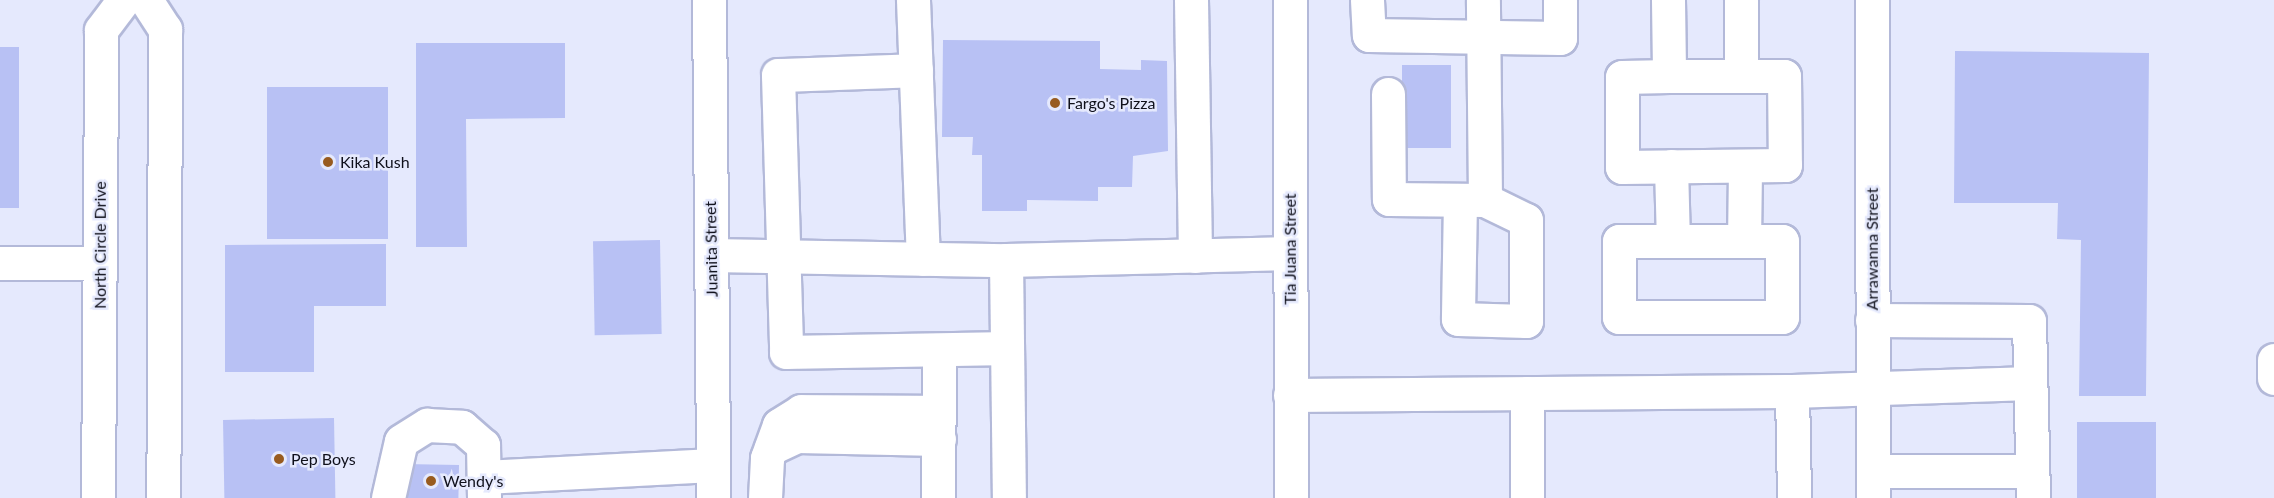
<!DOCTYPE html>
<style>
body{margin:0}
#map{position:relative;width:2274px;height:498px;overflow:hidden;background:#e5e9fd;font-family:Lato,sans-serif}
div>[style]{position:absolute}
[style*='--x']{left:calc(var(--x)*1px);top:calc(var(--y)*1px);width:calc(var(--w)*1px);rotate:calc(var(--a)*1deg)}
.building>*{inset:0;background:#b8c1f4;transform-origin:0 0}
.roads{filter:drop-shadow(2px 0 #b3b9d9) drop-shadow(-2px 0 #b3b9d9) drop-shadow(0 2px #b3b9d9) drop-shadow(0 -2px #b3b9d9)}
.minor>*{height:33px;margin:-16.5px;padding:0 16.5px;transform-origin:16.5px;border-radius:16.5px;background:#fff}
.major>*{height:33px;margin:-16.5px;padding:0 16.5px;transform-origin:16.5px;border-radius:16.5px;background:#fff}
.dots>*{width:16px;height:16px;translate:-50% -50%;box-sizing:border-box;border:3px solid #e5e9fd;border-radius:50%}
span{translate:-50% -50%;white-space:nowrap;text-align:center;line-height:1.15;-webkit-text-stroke:5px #e5e9fd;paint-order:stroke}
.poi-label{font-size:16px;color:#0f101b}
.left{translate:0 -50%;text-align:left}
.street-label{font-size:16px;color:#0f101b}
</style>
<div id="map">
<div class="building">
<div style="clip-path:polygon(943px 40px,1100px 41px,1100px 69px,1141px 70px,1141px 60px,1167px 61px,1168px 151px,1133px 156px,1132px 187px,1098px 187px,1098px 201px,1027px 200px,1027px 211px,982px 211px,982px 155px,972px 155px,973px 137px,942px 137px)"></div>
<div style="clip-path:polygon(416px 43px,565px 43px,565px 118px,466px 119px,467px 247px,416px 247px)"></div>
<div style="left:0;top:47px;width:19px;height:161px"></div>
<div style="clip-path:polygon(1955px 51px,2149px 53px,2146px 396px,2079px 396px,2081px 240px,2057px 239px,2058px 203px,1954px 203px)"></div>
<div style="left:1402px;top:65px;width:49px;height:83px"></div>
<div style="left:267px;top:87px;width:121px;height:152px"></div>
<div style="left:660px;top:240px;width:94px;height:67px;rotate:89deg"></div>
<div style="clip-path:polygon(386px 244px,386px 306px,314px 306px,314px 372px,225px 372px,225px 245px)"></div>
<div style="left:334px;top:418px;width:80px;height:111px;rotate:89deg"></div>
<div style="left:2077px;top:422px;width:79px;height:76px"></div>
<div style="left:404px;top:464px;width:55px;height:34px;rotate:1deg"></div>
</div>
<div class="roads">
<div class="minor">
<div style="--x:709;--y:0;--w:498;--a:89.5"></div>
<div style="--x:913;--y:0;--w:259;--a:87.8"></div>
<div style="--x:1191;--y:0;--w:256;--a:89.1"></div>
<div style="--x:1290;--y:0;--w:498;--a:89.9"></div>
<div style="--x:1367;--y:0;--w:35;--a:87"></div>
<div style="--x:1369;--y:35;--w:191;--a:0.9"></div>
<div style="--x:1560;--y:38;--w:38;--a:-90"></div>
<div style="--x:1668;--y:0;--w:76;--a:89.2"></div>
<div style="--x:1872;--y:0;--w:498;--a:89.9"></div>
<div style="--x:916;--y:70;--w:138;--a:177.9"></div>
<div style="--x:778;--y:75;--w:277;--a:88.3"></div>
<div style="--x:786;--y:352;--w:221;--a:-1"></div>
<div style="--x:1669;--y:76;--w:115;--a:0"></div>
<div style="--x:1784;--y:76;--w:89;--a:89.4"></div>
<div style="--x:1785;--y:165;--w:163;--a:179.3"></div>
<div style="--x:1622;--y:167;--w:90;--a:-90"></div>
<div style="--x:1622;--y:77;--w:47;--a:-1.2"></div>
<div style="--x:1741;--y:76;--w:76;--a:-90"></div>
<div style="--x:1388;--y:94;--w:105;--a:89.5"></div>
<div style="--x:1389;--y:199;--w:96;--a:0.6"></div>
<div style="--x:1485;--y:200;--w:200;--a:-90.6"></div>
<div style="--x:1671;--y:166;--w:75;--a:88.5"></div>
<div style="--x:1673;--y:241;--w:54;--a:180"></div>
<div style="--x:1619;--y:241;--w:76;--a:90"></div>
<div style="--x:1619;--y:317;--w:163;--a:0"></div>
<div style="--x:1782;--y:317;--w:76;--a:-90"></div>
<div style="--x:1782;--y:241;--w:109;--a:180"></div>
<div style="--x:1460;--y:200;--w:119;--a:91"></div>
<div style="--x:1458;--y:319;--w:68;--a:1.7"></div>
<div style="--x:1526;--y:321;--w:101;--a:-90"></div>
<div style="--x:1526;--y:220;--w:46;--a:-154"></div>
<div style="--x:1744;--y:241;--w:75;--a:-89.2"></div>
<div style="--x:711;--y:255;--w:295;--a:1"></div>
<div style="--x:1006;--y:260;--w:284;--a:-1.4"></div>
<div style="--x:1006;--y:260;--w:238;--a:89.3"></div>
<div style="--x:0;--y:263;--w:100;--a:0"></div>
<div style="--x:1872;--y:320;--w:157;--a:0.4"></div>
<div style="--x:2029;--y:321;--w:177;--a:88.7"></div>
<div style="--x:2274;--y:360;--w:18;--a:90"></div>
<div style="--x:1792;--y:391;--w:107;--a:88.9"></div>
<div style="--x:1527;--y:393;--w:105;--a:90"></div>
<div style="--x:1290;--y:395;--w:502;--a:-0.46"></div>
<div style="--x:1792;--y:391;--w:238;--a:-1.9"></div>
<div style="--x:771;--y:448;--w:29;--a:-25"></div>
<div style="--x:797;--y:436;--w:142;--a:1.2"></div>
<div style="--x:1873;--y:471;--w:159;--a:0"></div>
<div style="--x:484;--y:477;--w:229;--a:-3"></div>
<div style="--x:388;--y:498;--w:58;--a:-77.2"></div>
<div style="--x:401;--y:441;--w:31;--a:-32"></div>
<div style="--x:427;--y:425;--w:35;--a:3"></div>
<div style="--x:462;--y:427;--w:28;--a:41"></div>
<div style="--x:483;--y:445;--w:53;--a:88.9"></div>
<div style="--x:765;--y:498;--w:40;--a:-87.1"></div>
<div style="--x:767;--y:458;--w:35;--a:-70"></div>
<div style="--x:779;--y:425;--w:26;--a:-32"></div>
<div style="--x:801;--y:411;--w:138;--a:0.4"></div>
<div style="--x:938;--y:498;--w:148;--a:-89.6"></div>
</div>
<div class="major">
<div style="--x:146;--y:0;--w:35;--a:57"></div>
<div style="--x:165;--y:29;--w:469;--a:90.2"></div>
<div style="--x:98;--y:498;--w:468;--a:-89.6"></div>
<div style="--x:101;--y:30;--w:38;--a:-53"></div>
</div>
</div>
<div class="dots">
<div style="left:1055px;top:103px;background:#985b1f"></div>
<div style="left:328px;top:162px;background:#985b1f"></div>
<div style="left:279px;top:459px;background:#985b1f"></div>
<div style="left:431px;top:481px;background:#985b1f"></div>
</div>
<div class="poi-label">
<span class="left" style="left:1067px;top:103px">Fargo's Pizza</span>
<span class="left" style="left:340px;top:162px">Kika Kush</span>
<span class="left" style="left:291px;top:459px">Pep Boys</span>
<span class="left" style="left:443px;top:481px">Wendy's</span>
</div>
<div class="street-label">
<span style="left:100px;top:245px;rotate:-90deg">North Circle Drive</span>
<span style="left:711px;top:249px;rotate:-91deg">Juanita Street</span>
<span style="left:1290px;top:249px;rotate:-90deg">Tia Juana Street</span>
<span style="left:1872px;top:249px;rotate:-90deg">Arrawanna Street</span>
</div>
</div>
